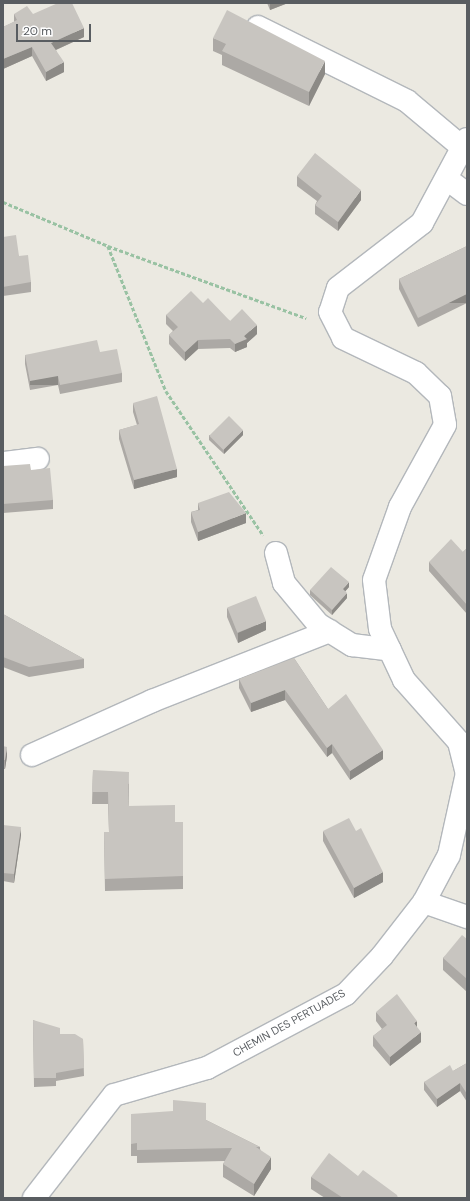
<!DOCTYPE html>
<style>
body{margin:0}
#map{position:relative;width:470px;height:1201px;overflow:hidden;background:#ebe9e1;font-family:"DM Sans",sans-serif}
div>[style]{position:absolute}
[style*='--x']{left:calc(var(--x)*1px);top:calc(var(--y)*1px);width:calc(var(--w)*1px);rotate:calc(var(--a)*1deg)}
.path>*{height:2.5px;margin-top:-1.25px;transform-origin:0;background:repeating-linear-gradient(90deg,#99c2a3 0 4px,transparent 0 6px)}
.roads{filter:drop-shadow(1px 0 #b3b7bb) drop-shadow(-1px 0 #b3b7bb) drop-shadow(0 1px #b3b7bb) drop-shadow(0 -1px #b3b7bb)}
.minor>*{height:22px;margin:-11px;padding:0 11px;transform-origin:11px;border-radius:11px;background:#fff}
.wall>*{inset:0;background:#aca9a5}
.shaded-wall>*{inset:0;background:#8c8a86;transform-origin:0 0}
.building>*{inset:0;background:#c8c5c0;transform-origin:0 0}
span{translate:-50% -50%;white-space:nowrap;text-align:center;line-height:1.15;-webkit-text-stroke:3px #fff;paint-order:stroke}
.street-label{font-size:11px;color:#595d61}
.frame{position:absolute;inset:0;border:4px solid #595d61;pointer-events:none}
.scale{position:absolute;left:16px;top:24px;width:75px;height:18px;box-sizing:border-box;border:2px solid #595d61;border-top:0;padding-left:5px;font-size:12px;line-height:14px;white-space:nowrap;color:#595d61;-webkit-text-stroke:3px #fff;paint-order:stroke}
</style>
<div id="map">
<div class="path">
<div style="--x:3;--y:202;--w:114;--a:22.7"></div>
<div style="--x:108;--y:246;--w:211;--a:20"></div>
<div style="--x:108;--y:246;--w:156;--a:68.2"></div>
<div style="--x:166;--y:391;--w:174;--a:56"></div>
</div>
<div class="roads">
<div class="minor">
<div style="--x:258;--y:27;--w:166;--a:26.4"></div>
<div style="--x:407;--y:101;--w:73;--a:40"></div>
<div style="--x:467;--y:139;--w:95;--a:118.2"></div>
<div style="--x:422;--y:223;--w:106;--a:142.3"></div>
<div style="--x:338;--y:288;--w:25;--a:108"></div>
<div style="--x:330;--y:312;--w:29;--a:63"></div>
<div style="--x:343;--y:338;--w:81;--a:25.6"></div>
<div style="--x:416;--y:373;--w:33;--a:44"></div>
<div style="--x:440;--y:396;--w:29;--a:80"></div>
<div style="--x:445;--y:425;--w:94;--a:118.8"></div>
<div style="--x:400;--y:507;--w:77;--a:109.6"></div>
<div style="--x:374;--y:580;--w:49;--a:83"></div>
<div style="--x:380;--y:629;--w:56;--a:64.8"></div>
<div style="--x:404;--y:680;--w:83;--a:48.4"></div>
<div style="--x:459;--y:742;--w:32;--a:76"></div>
<div style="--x:447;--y:179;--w:25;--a:37"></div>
<div style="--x:3;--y:463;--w:35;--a:-7"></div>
<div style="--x:276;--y:553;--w:31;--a:75"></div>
<div style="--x:284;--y:583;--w:53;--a:50.3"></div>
<div style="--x:318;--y:624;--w:40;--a:32"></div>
<div style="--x:352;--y:645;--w:38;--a:7"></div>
<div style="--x:32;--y:755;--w:132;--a:-24.2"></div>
<div style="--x:152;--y:701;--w:191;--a:-21.5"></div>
<div style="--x:424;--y:902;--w:46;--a:19.2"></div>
<div style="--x:34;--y:1198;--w:130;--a:-52.2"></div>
<div style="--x:114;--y:1095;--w:97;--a:-16.2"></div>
<div style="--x:207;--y:1068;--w:157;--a:-28"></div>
<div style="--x:346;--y:994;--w:52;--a:-46.5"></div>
<div style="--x:382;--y:956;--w:68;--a:-52.1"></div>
<div style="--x:424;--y:902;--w:53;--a:-62"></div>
<div style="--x:449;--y:855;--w:84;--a:-77.6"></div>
</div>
</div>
<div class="wall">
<div style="clip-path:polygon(267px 3px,288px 3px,270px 10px)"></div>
<div style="clip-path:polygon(14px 14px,33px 14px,84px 37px,56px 50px,64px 72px,46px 81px,32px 56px,3px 69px,3px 27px,14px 22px)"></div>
<div style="clip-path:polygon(213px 38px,325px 74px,309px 106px,222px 65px,222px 55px,213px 51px)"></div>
<div style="clip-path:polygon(297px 176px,361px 200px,338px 231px,315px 214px,315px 205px,317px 201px,297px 186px)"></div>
<div style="clip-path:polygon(3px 237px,19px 256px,31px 282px,31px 292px,3px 296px)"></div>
<div style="clip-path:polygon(467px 246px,467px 303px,418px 327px,399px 289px,399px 279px)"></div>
<div style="clip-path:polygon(203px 303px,230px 321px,257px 334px,247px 343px,247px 347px,235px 352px,230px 348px,198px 349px,185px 361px,169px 344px,169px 335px,173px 331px,166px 324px,166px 315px)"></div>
<div style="clip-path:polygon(100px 352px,122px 373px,122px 382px,60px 394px,58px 385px,30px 390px,25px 364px,25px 355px)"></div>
<div style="clip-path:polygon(133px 403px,177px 477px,134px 489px,119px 439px,119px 430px,137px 425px,133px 412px)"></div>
<div style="clip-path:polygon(209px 435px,243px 435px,224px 454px,209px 440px)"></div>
<div style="clip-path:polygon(3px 466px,31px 470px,53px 500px,53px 509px,3px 513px)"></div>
<div style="clip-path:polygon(198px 503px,246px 523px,198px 541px,191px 522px,191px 512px,198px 510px)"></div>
<div style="clip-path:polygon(467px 548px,467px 614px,429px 571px,429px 562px,463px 552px)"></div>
<div style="clip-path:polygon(349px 587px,345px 591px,347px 598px,332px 615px,310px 595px,310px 590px)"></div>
<div style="clip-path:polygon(227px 608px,266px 630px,238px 643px,227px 617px)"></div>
<div style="clip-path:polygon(3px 614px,84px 659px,84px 668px,29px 677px,3px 667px)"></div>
<div style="clip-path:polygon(294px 658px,328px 709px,383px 759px,350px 780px,332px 753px,327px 757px,285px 700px,251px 712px,239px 688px,239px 679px)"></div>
<div style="clip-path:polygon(3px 746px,7px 756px,5px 769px,3px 769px)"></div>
<div style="clip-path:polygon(93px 770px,129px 784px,128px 806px,175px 822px,183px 822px,183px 889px,105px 891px,104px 832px,109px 832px,108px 804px,92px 804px)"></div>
<div style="clip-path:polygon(3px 825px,21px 835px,14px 883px,3px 881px)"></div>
<div style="clip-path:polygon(323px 831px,383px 882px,354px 898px,323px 841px)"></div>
<div style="clip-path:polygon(467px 939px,467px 992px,443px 970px,443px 958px)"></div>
<div style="clip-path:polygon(376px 1012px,421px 1042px,390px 1066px,373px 1046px,373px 1036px,382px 1029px,376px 1021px)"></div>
<div style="clip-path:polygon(33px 1020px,60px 1034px,83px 1039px,84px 1076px,56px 1081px,56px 1086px,34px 1087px)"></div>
<div style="clip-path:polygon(467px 1063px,467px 1102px,460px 1091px,437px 1107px,424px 1090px,424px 1082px,453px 1071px)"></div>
<div style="clip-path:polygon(131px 1114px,206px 1120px,260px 1147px,260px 1149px,271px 1169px,254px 1196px,223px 1177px,223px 1164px,225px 1161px,137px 1163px,137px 1156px,131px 1156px)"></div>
<div style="clip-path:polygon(358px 1176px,398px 1198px,325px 1198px,311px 1189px,311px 1177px)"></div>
</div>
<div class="shaded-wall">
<div style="clip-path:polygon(270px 3px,288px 3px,270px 10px)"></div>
<div style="clip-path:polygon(84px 28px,84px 37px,51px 52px,51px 43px)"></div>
<div style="clip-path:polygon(32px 47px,32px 56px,3px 69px,3px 59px)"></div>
<div style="clip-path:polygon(325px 61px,325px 74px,309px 106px,309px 92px)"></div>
<div style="clip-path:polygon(64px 62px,64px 72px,46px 81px,46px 72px)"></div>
<div style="clip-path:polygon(361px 190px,361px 200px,338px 231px,338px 222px)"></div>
<div style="left:467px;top:294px;width:9px;height:55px;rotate:90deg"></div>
<div style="clip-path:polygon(257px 325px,257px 334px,247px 343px,247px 347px,235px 352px,235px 344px)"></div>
<div style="clip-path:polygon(198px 340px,198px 349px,185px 361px,185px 352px)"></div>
<div style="left:58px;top:376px;width:9px;height:28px;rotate:90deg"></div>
<div style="clip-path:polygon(243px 430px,243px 435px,224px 454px,224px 449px)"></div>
<div style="clip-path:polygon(177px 469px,177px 477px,134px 489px,134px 480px)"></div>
<div style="clip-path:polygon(246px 513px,246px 523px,198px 541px,198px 532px)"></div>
<div style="clip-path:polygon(349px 582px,349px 587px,343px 594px,343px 589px)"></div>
<div style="clip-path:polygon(347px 593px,347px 598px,332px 615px,332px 610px)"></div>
<div style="clip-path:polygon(266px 621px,266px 630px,238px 643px,238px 633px)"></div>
<div style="clip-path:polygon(285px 690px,285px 700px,251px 712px,251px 703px)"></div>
<div style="clip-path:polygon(332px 744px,332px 753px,327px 757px,327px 748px)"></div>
<div style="clip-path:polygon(7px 747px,7px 756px,5px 769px,5px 760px)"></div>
<div style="clip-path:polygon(383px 750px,383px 759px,350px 780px,350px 771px)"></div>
<div style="clip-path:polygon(129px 772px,129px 784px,128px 818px,128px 806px)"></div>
<div style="clip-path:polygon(21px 827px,21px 835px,14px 883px,14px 874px)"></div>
<div style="clip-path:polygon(383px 872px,383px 882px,354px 898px,354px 888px)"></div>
<div style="clip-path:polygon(417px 1021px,417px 1030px,414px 1023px)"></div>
<div style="clip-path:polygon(421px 1032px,421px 1042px,390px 1066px,390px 1057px)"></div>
<div style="clip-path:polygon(460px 1083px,460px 1091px,437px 1107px,437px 1099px)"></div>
<div style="clip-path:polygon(271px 1157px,271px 1169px,254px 1196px,254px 1184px)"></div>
</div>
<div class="building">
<div style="clip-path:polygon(58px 3px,72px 3px,84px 28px,51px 43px,64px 62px,46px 72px,32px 47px,3px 59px,3px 27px,17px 20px,14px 14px,27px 6px,33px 14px)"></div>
<div style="clip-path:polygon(227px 10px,325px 61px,309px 92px,222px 51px,226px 44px,213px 38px)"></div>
<div style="clip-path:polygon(315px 153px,361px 190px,338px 222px,315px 205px,322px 196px,297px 176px)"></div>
<div style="clip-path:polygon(16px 235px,19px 256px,28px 255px,31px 282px,3px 287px,3px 237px)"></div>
<div style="clip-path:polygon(467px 246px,467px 294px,418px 318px,399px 279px)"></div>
<div style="clip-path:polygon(191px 291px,203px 303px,208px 298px,230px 321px,242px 309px,257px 325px,244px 336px,247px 339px,235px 344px,230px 339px,198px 340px,185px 352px,169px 335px,178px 327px,166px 315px)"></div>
<div style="clip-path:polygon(97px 340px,100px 352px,117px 349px,122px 373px,60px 385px,58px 376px,30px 381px,25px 355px)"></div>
<div style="clip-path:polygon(157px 396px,177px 469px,134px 480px,119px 430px,139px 424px,133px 403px)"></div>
<div style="left:229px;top:416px;width:20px;height:28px;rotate:45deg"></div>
<div style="clip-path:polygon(30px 464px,31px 470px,50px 468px,53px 500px,3px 504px,3px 466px)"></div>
<div style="clip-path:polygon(229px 492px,246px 513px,198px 532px,191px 512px,200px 510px,198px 503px)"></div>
<div style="clip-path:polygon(451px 539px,463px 552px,467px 548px,467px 605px,429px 562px)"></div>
<div style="clip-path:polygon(331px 567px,349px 582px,343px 589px,347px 593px,332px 610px,310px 590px)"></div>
<div style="left:256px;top:596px;width:27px;height:31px;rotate:68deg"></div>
<div style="clip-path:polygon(3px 614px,84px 659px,29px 667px,3px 657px)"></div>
<div style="clip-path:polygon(294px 658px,328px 709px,346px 694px,383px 750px,350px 771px,332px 744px,327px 748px,285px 690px,251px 703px,239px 679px)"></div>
<div style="clip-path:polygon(3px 746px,7px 747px,5px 760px,3px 760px)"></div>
<div style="clip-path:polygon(93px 770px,129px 772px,128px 806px,175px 805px,175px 822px,183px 822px,183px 876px,105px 879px,104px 832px,109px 832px,108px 792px,92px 792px)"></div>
<div style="clip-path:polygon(349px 818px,356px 831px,361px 828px,383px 872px,354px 888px,323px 831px)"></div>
<div style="clip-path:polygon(3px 825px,21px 827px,14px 874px,3px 873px)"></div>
<div style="clip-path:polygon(462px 935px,467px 939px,467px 979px,443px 958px)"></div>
<div style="clip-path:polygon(397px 994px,417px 1021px,414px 1023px,421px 1032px,390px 1057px,373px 1036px,387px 1025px,376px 1012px)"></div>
<div style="clip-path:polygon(33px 1020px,60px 1028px,60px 1034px,75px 1034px,83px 1039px,84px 1068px,56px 1073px,56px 1078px,34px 1078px)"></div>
<div style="clip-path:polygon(467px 1063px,467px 1094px,460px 1083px,437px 1099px,424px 1082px,450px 1065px,453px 1071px)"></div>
<div style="clip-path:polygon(173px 1100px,206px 1103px,206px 1120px,260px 1147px,256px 1147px,271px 1157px,254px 1184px,223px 1164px,232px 1148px,137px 1150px,137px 1143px,131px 1144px,131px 1114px,173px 1111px)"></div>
<div style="clip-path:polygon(329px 1153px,358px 1176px,363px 1170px,397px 1195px,398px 1198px,343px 1198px,311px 1177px)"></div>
</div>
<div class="street-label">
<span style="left:289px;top:1023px;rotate:-29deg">CHEMIN DES PERTUADES</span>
</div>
<div class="frame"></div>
<div class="scale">20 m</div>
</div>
